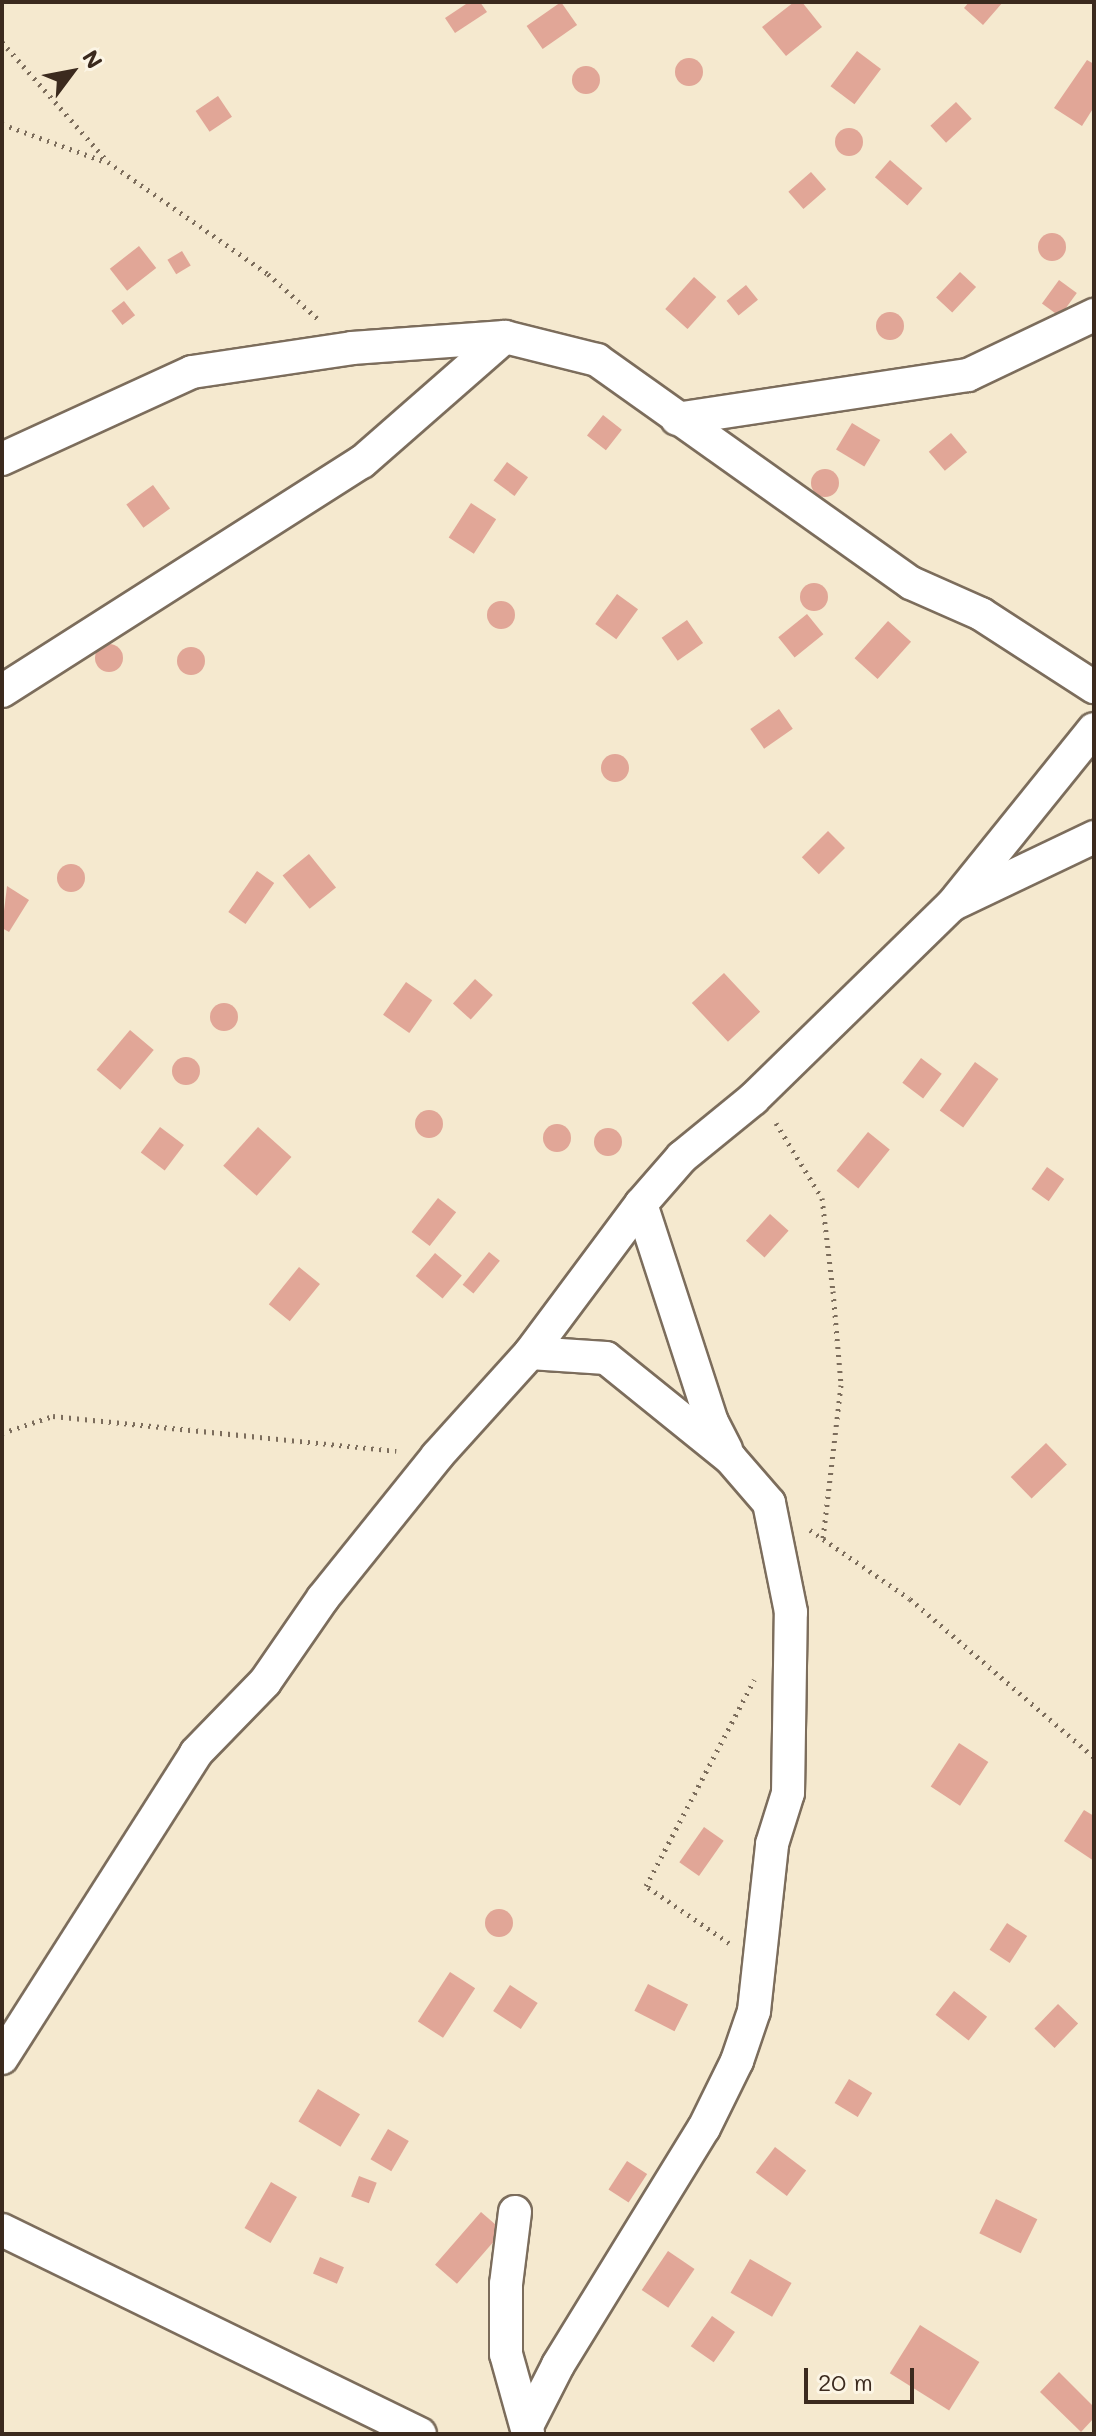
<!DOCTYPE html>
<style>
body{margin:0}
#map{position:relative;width:1096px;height:2436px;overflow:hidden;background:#f5e9cf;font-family:Mali,sans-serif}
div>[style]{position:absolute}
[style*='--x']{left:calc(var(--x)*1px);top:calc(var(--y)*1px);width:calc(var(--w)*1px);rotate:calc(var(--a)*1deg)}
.building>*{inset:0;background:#e1a697;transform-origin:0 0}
.round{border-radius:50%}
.path>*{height:5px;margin-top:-2.5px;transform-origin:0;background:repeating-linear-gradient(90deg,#7c6d5c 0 2px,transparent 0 8px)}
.roads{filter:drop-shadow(2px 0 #7c6d5c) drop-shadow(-2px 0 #7c6d5c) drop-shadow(0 2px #7c6d5c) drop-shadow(0 -2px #7c6d5c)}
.street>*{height:32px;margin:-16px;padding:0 16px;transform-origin:16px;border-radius:16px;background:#fff}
span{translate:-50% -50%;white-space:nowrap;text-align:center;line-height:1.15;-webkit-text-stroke:6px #fcf5e5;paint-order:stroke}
.frame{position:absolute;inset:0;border:4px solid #3b2a1e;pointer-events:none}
.north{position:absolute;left:32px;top:32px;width:80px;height:80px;-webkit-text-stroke:6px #fcf5e5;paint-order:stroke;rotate:58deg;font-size:22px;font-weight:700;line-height:32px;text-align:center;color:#3b2a1e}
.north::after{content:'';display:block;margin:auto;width:28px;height:36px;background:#3b2a1e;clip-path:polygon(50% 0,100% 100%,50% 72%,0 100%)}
.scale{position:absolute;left:804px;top:2368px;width:110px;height:36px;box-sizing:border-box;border:4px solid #3b2a1e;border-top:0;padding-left:10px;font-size:24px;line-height:28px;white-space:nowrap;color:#3b2a1e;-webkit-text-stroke:6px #fcf5e5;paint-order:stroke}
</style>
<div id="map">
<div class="building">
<div style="clip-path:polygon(469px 2px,480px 2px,487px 12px,455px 33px,445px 18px)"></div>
<div style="left:561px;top:2px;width:28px;height:42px;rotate:55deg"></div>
<div style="clip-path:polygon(794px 2px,802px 2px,822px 27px,786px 56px,762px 27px)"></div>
<div style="clip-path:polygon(969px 2px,1003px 2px,983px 25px,964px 8px)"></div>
<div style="left:857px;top:51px;width:30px;height:44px;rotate:37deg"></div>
<div class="round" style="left:675px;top:58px;width:28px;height:28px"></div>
<div style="clip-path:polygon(1087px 60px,1094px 64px,1094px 107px,1082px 126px,1054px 108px)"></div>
<div class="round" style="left:572px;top:66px;width:28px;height:28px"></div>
<div style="left:218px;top:96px;width:25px;height:27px;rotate:56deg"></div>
<div style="left:956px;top:102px;width:23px;height:35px;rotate:47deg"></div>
<div class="round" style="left:835px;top:128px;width:28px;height:28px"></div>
<div style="left:890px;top:160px;width:43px;height:23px;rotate:41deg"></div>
<div style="left:811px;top:172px;width:23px;height:30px;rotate:49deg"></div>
<div class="round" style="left:1038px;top:233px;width:28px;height:28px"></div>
<div style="left:139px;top:246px;width:28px;height:37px;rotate:52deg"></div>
<div style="left:182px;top:251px;width:17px;height:17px;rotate:59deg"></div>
<div style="left:960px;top:272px;width:22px;height:35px;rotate:43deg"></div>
<div style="left:694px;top:277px;width:30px;height:43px;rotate:42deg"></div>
<div style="left:1059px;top:280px;width:22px;height:29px;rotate:36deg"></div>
<div style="left:746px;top:285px;width:19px;height:25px;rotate:51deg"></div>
<div style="left:124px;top:301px;width:18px;height:16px;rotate:52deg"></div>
<div class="round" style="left:876px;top:312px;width:28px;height:28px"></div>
<div style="left:603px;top:415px;width:24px;height:26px;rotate:38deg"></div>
<div style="left:852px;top:423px;width:33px;height:31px;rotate:31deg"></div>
<div style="left:951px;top:433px;width:25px;height:29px;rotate:50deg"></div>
<div style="left:507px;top:462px;width:26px;height:23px;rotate:36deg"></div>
<div class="round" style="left:811px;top:469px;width:28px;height:28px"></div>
<div style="left:153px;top:485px;width:29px;height:33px;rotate:54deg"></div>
<div style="left:471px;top:503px;width:30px;height:41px;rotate:33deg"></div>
<div class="round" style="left:800px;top:583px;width:28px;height:28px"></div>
<div style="left:617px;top:594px;width:26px;height:37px;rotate:36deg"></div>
<div class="round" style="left:487px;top:601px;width:28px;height:28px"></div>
<div style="left:807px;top:614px;width:26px;height:37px;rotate:51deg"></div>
<div style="left:687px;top:620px;width:28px;height:31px;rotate:55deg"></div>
<div style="left:888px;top:621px;width:31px;height:50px;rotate:42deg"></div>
<div class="round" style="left:95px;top:644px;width:28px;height:28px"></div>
<div class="round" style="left:177px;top:647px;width:28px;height:28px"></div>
<div style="left:779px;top:709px;width:24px;height:35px;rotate:55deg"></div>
<div class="round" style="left:601px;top:754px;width:28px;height:28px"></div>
<div style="left:828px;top:831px;width:24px;height:37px;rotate:45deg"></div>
<div style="left:309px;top:854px;width:43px;height:34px;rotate:51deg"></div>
<div class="round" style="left:57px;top:864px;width:28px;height:28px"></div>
<div style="left:257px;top:871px;width:21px;height:50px;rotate:35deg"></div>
<div style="clip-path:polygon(7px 886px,29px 900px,9px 932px,2px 928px)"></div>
<div style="left:724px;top:973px;width:53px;height:44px;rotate:47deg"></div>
<div style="left:475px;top:979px;width:24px;height:33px;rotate:42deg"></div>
<div style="left:406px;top:982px;width:32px;height:40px;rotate:35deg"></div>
<div class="round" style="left:210px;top:1003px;width:28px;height:28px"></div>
<div style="left:130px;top:1030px;width:31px;height:52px;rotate:40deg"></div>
<div class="round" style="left:172px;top:1057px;width:28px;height:28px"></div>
<div style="left:921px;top:1058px;width:26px;height:31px;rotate:37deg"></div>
<div style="left:975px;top:1062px;width:29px;height:60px;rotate:36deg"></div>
<div class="round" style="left:415px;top:1110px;width:28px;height:28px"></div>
<div class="round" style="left:543px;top:1124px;width:28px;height:28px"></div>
<div style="left:160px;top:1127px;width:30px;height:32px;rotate:37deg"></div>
<div style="left:258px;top:1127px;width:45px;height:52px;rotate:42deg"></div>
<div class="round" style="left:594px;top:1128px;width:28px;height:28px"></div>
<div style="left:868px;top:1132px;width:28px;height:50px;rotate:39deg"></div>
<div style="left:1047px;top:1167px;width:21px;height:27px;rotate:35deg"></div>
<div style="left:438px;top:1198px;width:23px;height:43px;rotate:38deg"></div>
<div style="left:770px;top:1214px;width:25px;height:36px;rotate:42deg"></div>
<div style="left:489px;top:1252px;width:14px;height:42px;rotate:39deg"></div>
<div style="left:435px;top:1253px;width:35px;height:30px;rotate:40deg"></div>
<div style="left:299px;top:1267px;width:27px;height:48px;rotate:39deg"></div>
<div style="left:1046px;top:1443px;width:30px;height:49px;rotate:46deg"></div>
<div style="left:959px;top:1743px;width:35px;height:52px;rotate:33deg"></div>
<div style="clip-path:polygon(1084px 1810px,1094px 1816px,1094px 1861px,1064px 1841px)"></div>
<div style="left:704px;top:1827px;width:24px;height:43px;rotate:35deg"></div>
<div class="round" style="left:485px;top:1909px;width:28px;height:28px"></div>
<div style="left:1007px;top:1923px;width:24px;height:32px;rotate:33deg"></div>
<div style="left:450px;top:1972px;width:30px;height:59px;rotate:33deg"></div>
<div style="left:648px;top:1984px;width:45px;height:30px;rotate:27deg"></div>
<div style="left:510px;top:1985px;width:33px;height:31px;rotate:33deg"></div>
<div style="left:954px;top:1991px;width:42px;height:30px;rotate:38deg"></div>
<div style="left:1058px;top:2004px;width:28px;height:34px;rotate:44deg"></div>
<div style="left:849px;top:2079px;width:27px;height:28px;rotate:31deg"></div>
<div style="left:318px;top:2089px;width:49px;height:38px;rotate:31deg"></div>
<div style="left:388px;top:2129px;width:24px;height:35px;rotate:30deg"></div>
<div style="left:775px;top:2147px;width:39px;height:32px;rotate:37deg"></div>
<div style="left:627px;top:2161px;width:24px;height:34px;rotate:33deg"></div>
<div style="left:359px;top:2176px;width:19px;height:22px;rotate:21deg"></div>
<div style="left:271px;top:2182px;width:30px;height:53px;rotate:30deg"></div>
<div style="left:996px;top:2199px;width:46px;height:38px;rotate:26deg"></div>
<div style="left:481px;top:2212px;width:29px;height:70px;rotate:41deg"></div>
<div style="left:668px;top:2251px;width:32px;height:47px;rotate:34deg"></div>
<div style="left:320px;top:2257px;width:26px;height:18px;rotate:23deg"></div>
<div style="left:750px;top:2259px;width:48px;height:39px;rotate:30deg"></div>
<div style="left:712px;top:2316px;width:28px;height:37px;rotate:35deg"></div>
<div style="left:920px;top:2325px;width:70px;height:57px;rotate:32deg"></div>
<div style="clip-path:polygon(1059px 2372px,1094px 2407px,1094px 2418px,1081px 2432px,1040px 2392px)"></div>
</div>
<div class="path">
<div style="--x:2;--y:42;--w:160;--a:48.5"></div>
<div style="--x:108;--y:162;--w:195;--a:35"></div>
<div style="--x:268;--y:274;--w:67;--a:42"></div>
<div style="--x:2;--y:124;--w:111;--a:20.1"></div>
<div style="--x:776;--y:1123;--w:88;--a:58.5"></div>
<div style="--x:822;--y:1198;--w:94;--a:83.3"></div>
<div style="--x:833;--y:1291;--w:94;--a:85.1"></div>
<div style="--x:841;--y:1385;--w:154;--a:96.7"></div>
<div style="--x:2;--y:1433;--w:54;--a:-18.4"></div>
<div style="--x:53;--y:1416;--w:345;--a:5.8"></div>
<div style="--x:810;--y:1530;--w:121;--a:34.6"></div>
<div style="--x:910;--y:1599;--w:243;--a:40.7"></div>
<div style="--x:729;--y:1943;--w:101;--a:-145.5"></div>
<div style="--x:646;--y:1886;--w:233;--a:-62.3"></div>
</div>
<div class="roads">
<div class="street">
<div style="--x:677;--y:419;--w:294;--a:-8.6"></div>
<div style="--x:968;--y:375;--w:140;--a:-25.5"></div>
<div style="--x:2;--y:459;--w:209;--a:-24.6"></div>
<div style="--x:192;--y:372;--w:162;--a:-8.5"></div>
<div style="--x:352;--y:348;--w:153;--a:-4.1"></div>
<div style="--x:505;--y:337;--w:95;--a:14"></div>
<div style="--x:597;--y:360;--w:385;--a:35.4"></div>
<div style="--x:911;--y:583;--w:77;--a:23.9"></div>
<div style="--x:981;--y:614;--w:135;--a:32.9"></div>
<div style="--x:2;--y:691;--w:427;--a:-32.5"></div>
<div style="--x:362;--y:462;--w:190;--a:-41.2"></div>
<div style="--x:958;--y:902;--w:151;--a:-25.5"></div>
<div style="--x:641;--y:1204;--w:229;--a:72"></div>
<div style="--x:712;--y:1422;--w:31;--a:63"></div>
<div style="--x:2;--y:2058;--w:361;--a:-57.5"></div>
<div style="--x:196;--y:1753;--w:99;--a:-45.8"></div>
<div style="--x:265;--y:1682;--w:102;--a:-55.4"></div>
<div style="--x:323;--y:1598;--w:182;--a:-51.2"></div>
<div style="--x:437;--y:1456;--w:139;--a:-47.9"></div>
<div style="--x:530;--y:1353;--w:186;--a:-53.3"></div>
<div style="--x:641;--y:1204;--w:62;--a:-48.9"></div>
<div style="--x:682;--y:1157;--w:92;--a:-39.2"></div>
<div style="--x:753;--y:1099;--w:278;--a:-44.3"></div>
<div style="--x:952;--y:905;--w:226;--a:-51.1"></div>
<div style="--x:515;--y:2212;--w:73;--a:97.1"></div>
<div style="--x:506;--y:2284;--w:70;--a:90"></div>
<div style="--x:506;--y:2354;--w:82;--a:74.4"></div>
<div style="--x:2;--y:2230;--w:465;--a:26"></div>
<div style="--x:528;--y:2424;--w:66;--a:-63"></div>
<div style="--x:558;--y:2365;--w:278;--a:-58.4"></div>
<div style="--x:704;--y:2128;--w:75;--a:-63.8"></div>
<div style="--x:737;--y:2061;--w:53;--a:-71.2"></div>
<div style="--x:754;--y:2011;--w:168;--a:-83.8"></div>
<div style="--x:772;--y:1844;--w:53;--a:-72.6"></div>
<div style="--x:788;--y:1793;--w:181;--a:-89.1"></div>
<div style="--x:791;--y:1612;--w:111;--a:-101.4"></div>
<div style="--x:769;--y:1503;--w:60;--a:-130.9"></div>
<div style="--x:730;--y:1458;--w:159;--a:-141.1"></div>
<div style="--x:606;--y:1358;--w:76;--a:-176.2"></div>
</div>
</div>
<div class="frame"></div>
<div class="north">N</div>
<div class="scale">20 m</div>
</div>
